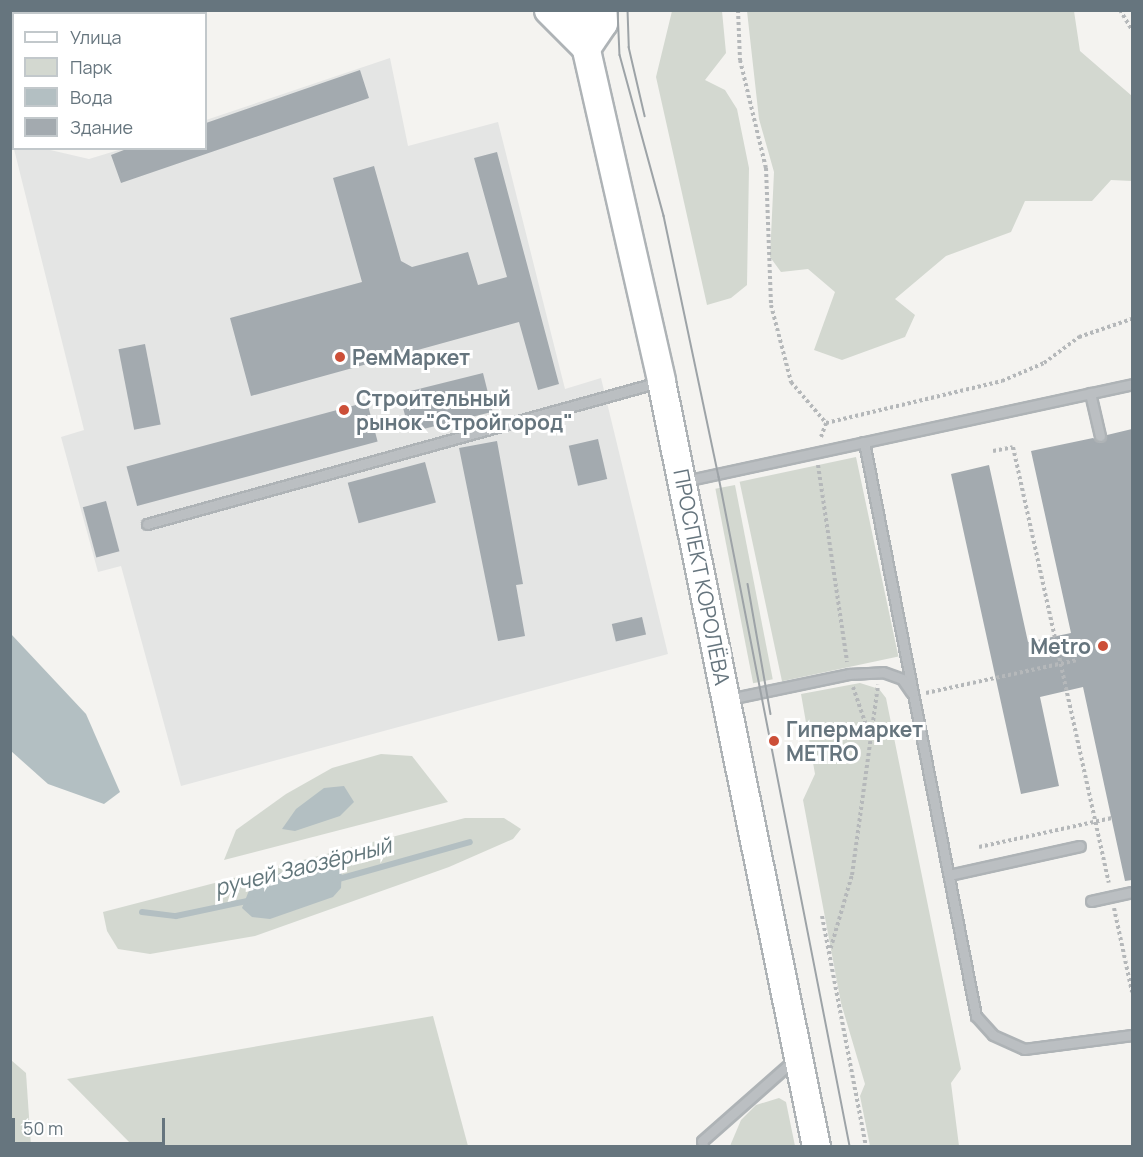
<!DOCTYPE html>
<meta charset="utf-8">
<style>
body{margin:0}
#map{position:relative;width:1143px;height:1157px;overflow:hidden;background:#f4f3f0;font-family:Manrope,sans-serif}
div>[style]{position:absolute}
[style*='--x']{left:calc(var(--x)*1px);top:calc(var(--y)*1px);width:calc(var(--w)*1px);rotate:calc(var(--a)*1deg)}
.built>*{inset:0;background:#e4e5e4}
.green>*{inset:0;background:#d3d8d0;transform-origin:0 0}
.water>*{inset:0;background:#b3bfc2}
.stream>*{height:6px;margin:-3px;padding:0 3px;transform-origin:3px;border-radius:3px;background:#b3bfc2}
.building>*{inset:0;background:#a3aaaf;transform-origin:0 0}
.path>*{height:4px;margin-top:-2px;transform-origin:0;background:repeating-linear-gradient(90deg,#b5b8ba 0 3px,transparent 0 6px)}
.roads{filter:drop-shadow(2px 0 #aeb3b6) drop-shadow(-2px 0 #aeb3b6) drop-shadow(0 2px #aeb3b6) drop-shadow(0 -2px #aeb3b6)}
.service>*{height:9px;margin:-4.5px;padding:0 4.5px;transform-origin:4.5px;border-radius:4.5px;background:#bbbfc2}
.secondary>*{height:27px;margin:-13.5px;padding:0 13.5px;transform-origin:13.5px;border-radius:13.5px;background:#fff}
.tram>*{height:1.5px;margin:-0.75px;padding:0 0.75px;transform-origin:0.75px;border-radius:0.75px;background:#9da3a7}
.dots>*{width:16px;height:16px;translate:-50% -50%;box-sizing:border-box;border:3px solid #fff;border-radius:50%}
span{translate:-50% -50%;white-space:nowrap;text-align:center;line-height:1.15;-webkit-text-stroke:6px #fff;paint-order:stroke}
.poi-label{font-size:21px;color:#66757e;font-weight:700}
.left{translate:0 -50%;text-align:left}
.right{translate:-100% -50%;text-align:right}
.street-label{font-size:21px;color:#66757e}
.water-label{font-size:22px;color:#62767b;font-style:italic}
.frame{position:absolute;inset:0;border:12px solid #66757e;pointer-events:none}
.legend{position:absolute;left:12px;top:12px;width:195px;height:138px;box-sizing:border-box;background:#fff;border:2px solid #c2c8cb;margin:0;padding:8px 10px;list-style:none;font-size:18px;color:#66757e}
.legend li{display:flex;align-items:center;gap:12px;height:30px}
.legend b{width:30px;border:2px solid #c2c8cb}
.scale{position:absolute;left:12px;top:1118px;width:153px;height:27px;box-sizing:border-box;border:3px solid #66757e;border-top:0;padding-left:8px;font-size:18px;line-height:21px;white-space:nowrap;color:#66757e;-webkit-text-stroke:4px #fff;paint-order:stroke}
</style>
<div id="map">
<div class="built">
<div style="clip-path:polygon(390px 58px,408px 146px,498px 122px,565px 389px,601px 378px,668px 654px,181px 786px,121px 566px,98px 572px,61px 437px,84px 430px,14px 149px,46px 149px,89px 159px,122px 149px,206px 148px,206px 120px)"></div>
</div>
<div class="green">
<div style="clip-path:polygon(672px 11px,722px 11px,726px 53px,705px 80px,725px 90px,737px 109px,749px 168px,747px 285px,731px 298px,707px 305px,656px 77px)"></div>
<div style="clip-path:polygon(747px 11px,1074px 11px,1080px 51px,1132px 96px,1132px 181px,1111px 180px,1092px 201px,1025px 201px,1011px 232px,946px 256px,895px 299px,915px 315px,905px 337px,842px 360px,814px 350px,835px 292px,808px 269px,781px 272px,770px 257px,774px 172px,759px 119px)"></div>
<div style="left:856px;top:457px;width:204px;height:119px;rotate:78deg"></div>
<div style="left:735px;top:485px;width:198px;height:20px;rotate:79deg"></div>
<div style="clip-path:polygon(860px 683px,879px 689px,886px 698px,961px 1069px,951px 1083px,959px 1146px,870px 1146px,860px 1096px,865px 1084px,841px 1003px,803px 800px,815px 774px,801px 694px)"></div>
<div style="clip-path:polygon(381px 754px,412px 756px,448px 802px,224px 860px,236px 830px,286px 794px,332px 768px)"></div>
<div style="clip-path:polygon(465px 818px,504px 818px,521px 829px,513px 839px,449px 867px,255px 936px,150px 954px,118px 949px,107px 931px,103px 912px)"></div>
<div style="clip-path:polygon(433px 1016px,468px 1146px,133px 1146px,67px 1079px)"></div>
<div style="clip-path:polygon(11px 1060px,26px 1073px,31px 1146px,11px 1146px)"></div>
<div style="clip-path:polygon(779px 1098px,786px 1102px,795px 1146px,730px 1146px,741px 1120px,756px 1105px)"></div>
</div>
<div class="water">
<div style="clip-path:polygon(11px 634px,86px 714px,120px 792px,104px 804px,48px 784px,11px 751px)"></div>
<div style="clip-path:polygon(344px 786px,354px 802px,340px 816px,295px 831px,282px 829px,296px 809px,324px 788px)"></div>
<div style="clip-path:polygon(308px 859px,330px 859px,342px 867px,341px 888px,333px 897px,270px 919px,252px 917px,242px 908px,250px 888px)"></div>
</div>
<div class="stream">
<div style="--x:335;--y:880;--w:140;--a:-15.7"></div>
<div style="--x:142;--y:912;--w:34;--a:7"></div>
<div style="--x:176;--y:916;--w:78;--a:-11.9"></div>
</div>
<div class="building">
<div style="clip-path:polygon(360px 70px,369px 98px,121px 183px,111px 155px,129px 148px,206px 148px,206px 123px)"></div>
<div style="clip-path:polygon(497px 152px,559px 384px,538px 390px,519px 322px,251px 396px,230px 318px,362px 282px,333px 178px,374px 166px,401px 261px,412px 267px,468px 252px,478px 285px,507px 277px,474px 158px)"></div>
<div style="left:145px;top:344px;width:82px;height:27px;rotate:79deg"></div>
<div style="left:483px;top:373px;width:40px;height:86px;rotate:76deg"></div>
<div style="left:367px;top:402px;width:41px;height:249px;rotate:75deg"></div>
<div style="clip-path:polygon(1132px 429px,1132px 880px,1125px 881px,1083px 687px,1040px 697px,1059px 786px,1021px 794px,951px 474px,989px 465px,1028px 642px,1071px 633px,1031px 451px,1093px 438px,1101px 443px,1107px 435px)"></div>
<div style="left:598px;top:439px;width:41px;height:30px;rotate:77deg"></div>
<div style="clip-path:polygon(497px 441px,523px 584px,516px 585px,525px 636px,498px 641px,459px 448px)"></div>
<div style="left:425px;top:462px;width:42px;height:80px;rotate:75deg"></div>
<div style="left:106px;top:501px;width:52px;height:24px;rotate:75deg"></div>
<div style="left:642px;top:617px;width:18px;height:31px;rotate:77deg"></div>
</div>
<div class="path">
<div style="--x:738;--y:10;--w:50;--a:87.7"></div>
<div style="--x:740;--y:60;--w:111;--a:76.5"></div>
<div style="--x:766;--y:168;--w:137;--a:87.9"></div>
<div style="--x:771;--y:305;--w:80;--a:75.4"></div>
<div style="--x:791;--y:382;--w:54;--a:49.5"></div>
<div style="--x:1120;--y:10;--w:23;--a:59"></div>
<div style="--x:826;--y:423;--w:181;--a:-13.4"></div>
<div style="--x:1002;--y:381;--w:46;--a:-23.2"></div>
<div style="--x:1044;--y:363;--w:44;--a:-36.6"></div>
<div style="--x:1079;--y:337;--w:56;--a:-18.8"></div>
<div style="--x:821;--y:437;--w:15;--a:-70"></div>
<div style="--x:993;--y:451;--w:20;--a:-11"></div>
<div style="--x:1013;--y:447;--w:446;--a:77.6"></div>
<div style="--x:818;--y:465;--w:199;--a:81.6"></div>
<div style="--x:853;--y:687;--w:53;--a:71.2"></div>
<div style="--x:926;--y:693;--w:155;--a:-12.3"></div>
<div style="--x:979;--y:847;--w:136;--a:-12.3"></div>
<div style="--x:1114;--y:908;--w:86;--a:77.9"></div>
<div style="--x:822;--y:916;--w:234;--a:79.2"></div>
<div style="--x:829;--y:954;--w:82;--a:-73.8"></div>
<div style="--x:852;--y:875;--w:192;--a:-82.2"></div>
</div>
<div class="roads">
<div class="service">
<div style="--x:1090;--y:393;--w:44;--a:76.9"></div>
<div style="--x:864;--y:442;--w:585;--a:78.96"></div>
<div style="--x:976;--y:1016;--w:25;--a:48"></div>
<div style="--x:993;--y:1035;--w:34;--a:24"></div>
<div style="--x:1024;--y:1049;--w:109;--a:-7.4"></div>
<div style="--x:685;--y:481;--w:457;--a:-12.2"></div>
<div style="--x:147;--y:524;--w:531;--a:-15.5"></div>
<div style="--x:729;--y:699;--w:123;--a:-11.8"></div>
<div style="--x:849;--y:674;--w:34;--a:-3"></div>
<div style="--x:883;--y:672;--w:20;--a:20"></div>
<div style="--x:902;--y:679;--w:16;--a:55"></div>
<div style="--x:949;--y:875;--w:134;--a:-12.5"></div>
<div style="--x:1091;--y:901;--w:42;--a:-12.4"></div>
<div style="--x:703;--y:1146;--w:5;--a:-101"></div>
<div style="--x:702;--y:1141;--w:123;--a:-41.4"></div>
</div>
<div class="secondary">
<div style="--x:548;--y:10;--w:54;--a:45"></div>
<div style="--x:577;--y:10;--w:380;--a:77.2"></div>
<div style="--x:661;--y:381;--w:781;--a:78.55"></div>
<div style="--x:50;--y:14;--w:8;--a:-30"></div>
<div style="--x:10;--y:30;--w:4;--a:-14"></div>
<div style="--x:586;--y:48;--w:30;--a:-56"></div>
<div style="--x:603;--y:23;--w:13;--a:-90"></div>
</div>
</div>
<div class="tram">
<div style="--x:618;--y:10;--w:45;--a:87.5"></div>
<div style="--x:620;--y:55;--w:167;--a:74.7"></div>
<div style="--x:664;--y:216;--w:267;--a:78.1"></div>
<div style="--x:719;--y:477;--w:682;--a:78.92"></div>
<div style="--x:628;--y:10;--w:37;--a:88"></div>
<div style="--x:629;--y:47;--w:71;--a:76.9"></div>
<div style="--x:748;--y:584;--w:132;--a:80"></div>
</div>
<div class="dots">
<div style="left:340px;top:357px;background:#cc4f38"></div>
<div style="left:344px;top:410px;background:#cc4f38"></div>
<div style="left:1103px;top:646px;background:#cc4f38"></div>
<div style="left:774px;top:741px;background:#cc4f38"></div>
</div>
<div class="poi-label">
<span class="left" style="left:352px;top:357px">РемМаркет</span>
<span class="left" style="left:356px;top:410px">Строительный<br>рынок "Стройгород"</span>
<span class="right" style="left:1091px;top:646px">Metro</span>
<span class="left" style="left:786px;top:741px">Гипермаркет<br>METRO</span>
</div>
<div class="street-label">
<span style="left:702px;top:577px;rotate:79deg">ПРОСПЕКТ КОРОЛЁВА</span>
</div>
<div class="water-label">
<span style="left:303px;top:867px;rotate:-14deg">ручей Заозёрный</span>
</div>
<div class="frame"></div>
<ul class="legend">
<li><b style="height:8px;background:#fff"></b>Улица</li>
<li><b style="height:16px;background:#d3d8d0"></b>Парк</li>
<li><b style="height:16px;background:#b3bfc2"></b>Вода</li>
<li><b style="height:16px;background:#a3aaaf"></b>Здание</li>
</ul>
<div class="scale">50 m</div>
</div>
